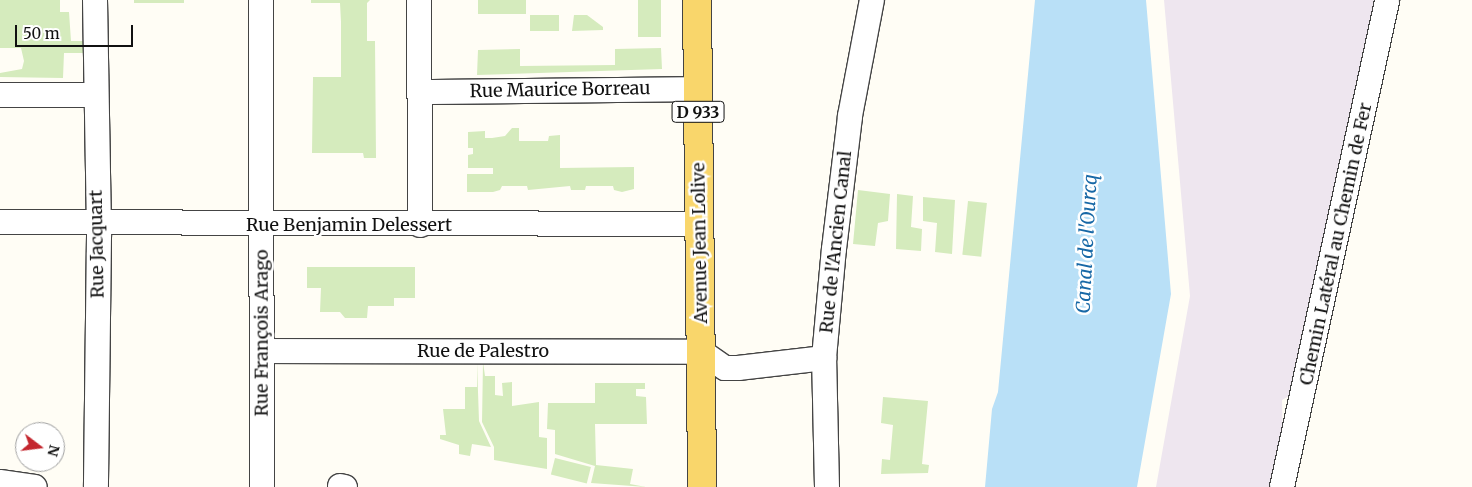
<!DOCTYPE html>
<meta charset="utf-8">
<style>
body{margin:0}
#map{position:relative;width:1472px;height:487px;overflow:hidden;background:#fffdf5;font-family:Merriweather,serif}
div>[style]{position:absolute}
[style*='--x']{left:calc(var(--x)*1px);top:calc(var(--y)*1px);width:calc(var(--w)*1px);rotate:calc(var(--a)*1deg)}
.industrial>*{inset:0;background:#eee6ef}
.green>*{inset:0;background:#d5ebbd;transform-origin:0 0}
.water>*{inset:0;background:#b9e0f7}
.roads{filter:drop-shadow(1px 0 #444) drop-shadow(-1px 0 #444) drop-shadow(0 1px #444) drop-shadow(0 -1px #444)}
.minor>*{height:24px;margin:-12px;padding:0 12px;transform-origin:12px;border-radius:12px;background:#fff}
.major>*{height:28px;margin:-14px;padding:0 14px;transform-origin:14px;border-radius:14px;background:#f9d66b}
span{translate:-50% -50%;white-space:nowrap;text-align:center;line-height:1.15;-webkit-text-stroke:5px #fff;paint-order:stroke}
.shield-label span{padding:1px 4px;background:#fff;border:1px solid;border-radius:4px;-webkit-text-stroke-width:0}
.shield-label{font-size:16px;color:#111;font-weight:700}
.street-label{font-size:18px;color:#111}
.water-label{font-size:19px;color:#1768a6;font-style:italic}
.north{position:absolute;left:15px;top:422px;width:50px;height:50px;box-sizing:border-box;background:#fff;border:1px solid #a0a0a0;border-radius:50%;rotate:105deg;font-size:14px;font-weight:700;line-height:20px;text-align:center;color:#111}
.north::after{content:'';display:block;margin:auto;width:18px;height:22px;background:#c4262e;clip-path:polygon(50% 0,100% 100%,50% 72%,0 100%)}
.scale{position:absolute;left:15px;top:25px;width:118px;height:22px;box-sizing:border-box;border:2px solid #111;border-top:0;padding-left:6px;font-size:15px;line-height:18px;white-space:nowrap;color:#111;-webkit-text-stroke:4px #fff;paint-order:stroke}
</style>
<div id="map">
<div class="industrial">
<div style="clip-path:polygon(1164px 0,1381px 0,1291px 395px,1282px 400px,1283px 452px,1276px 487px,1156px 487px,1190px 296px)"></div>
</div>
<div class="green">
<div style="clip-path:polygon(0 0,60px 0,60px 12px,69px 12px,71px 41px,86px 41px,86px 53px,64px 53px,63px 78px,0 77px,0 73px,22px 69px,24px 61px,21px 48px,0 48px)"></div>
<div style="left:134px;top:0;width:50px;height:3px"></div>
<div style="clip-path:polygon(311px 0,370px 0,367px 3px,367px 41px,375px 41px,376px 158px,364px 158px,363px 153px,312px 153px,313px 77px,341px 77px,341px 22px,340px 3px,311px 3px)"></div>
<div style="left:478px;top:0;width:48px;height:14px"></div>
<div style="left:638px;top:0;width:23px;height:37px"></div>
<div style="left:530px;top:15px;width:29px;height:16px"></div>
<div style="clip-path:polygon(574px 15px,587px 15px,603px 27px,603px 30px,572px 31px)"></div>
<div style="clip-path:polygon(661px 48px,662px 69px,477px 75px,478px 50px,520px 49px,520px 66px,615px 65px,615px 49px)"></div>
<div style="clip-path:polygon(512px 128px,519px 128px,519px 141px,548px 141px,549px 136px,560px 135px,560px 168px,634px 167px,634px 189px,622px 192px,614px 190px,613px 186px,586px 186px,585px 190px,571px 190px,570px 186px,528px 190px,527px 186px,502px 186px,500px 190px,493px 192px,467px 192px,467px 174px,493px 174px,493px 168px,468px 168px,468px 155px,473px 154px,473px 148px,468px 148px,468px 132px,485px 131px,485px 138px,492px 138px,505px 136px)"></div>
<div style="clip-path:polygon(858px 190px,890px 194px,888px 221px,878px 223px,875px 246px,853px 244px)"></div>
<div style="clip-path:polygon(897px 194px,913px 196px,911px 227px,922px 229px,921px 251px,896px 249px)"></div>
<div style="clip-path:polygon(923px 197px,955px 200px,952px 254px,935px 252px,937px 223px,923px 221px)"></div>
<div style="left:968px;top:201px;width:19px;height:54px;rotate:6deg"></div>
<div style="clip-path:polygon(307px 267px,415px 267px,415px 298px,394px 298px,394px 306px,368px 306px,367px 318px,345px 318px,340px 312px,320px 312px,321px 288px,307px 288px)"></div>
<div style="clip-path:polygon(477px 362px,479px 421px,491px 447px,472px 444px,470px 456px,459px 454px,459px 445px,440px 439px,440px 435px,446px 435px,443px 409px,465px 409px,465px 387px,477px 387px)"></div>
<div style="clip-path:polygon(483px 362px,485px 376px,495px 376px,495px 395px,503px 396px,502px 383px,512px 382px,512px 406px,539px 402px,539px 437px,547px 438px,547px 469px,494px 460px,494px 447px,482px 422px)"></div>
<div style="clip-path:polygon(595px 383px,645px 383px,645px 389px,636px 389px,636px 396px,646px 397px,647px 424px,595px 424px,596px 465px,633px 469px,630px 484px,646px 487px,591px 483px,595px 466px,555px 454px,555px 430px,547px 429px,548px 403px,595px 403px)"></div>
<div style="clip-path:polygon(883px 397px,928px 401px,922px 464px,929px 465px,928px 473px,881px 474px,882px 459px,890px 460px,893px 425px,881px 423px)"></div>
<div style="left:555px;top:458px;width:37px;height:17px;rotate:14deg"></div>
</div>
<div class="water">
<div style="clip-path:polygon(1035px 0,1146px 0,1171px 294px,1137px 487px,985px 487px,992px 409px,998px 392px)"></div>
</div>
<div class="roads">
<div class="minor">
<div style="--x:95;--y:0;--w:236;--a:89"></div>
<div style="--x:99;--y:236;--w:251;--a:90.7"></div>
<div style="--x:261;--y:0;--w:487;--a:89.9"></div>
<div style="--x:419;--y:0;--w:225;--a:89.7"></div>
<div style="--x:421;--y:92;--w:277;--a:-0.6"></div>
<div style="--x:0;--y:95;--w:95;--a:0"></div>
<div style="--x:0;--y:222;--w:699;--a:0.16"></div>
<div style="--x:263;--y:351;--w:439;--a:0.1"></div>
<div style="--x:702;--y:352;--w:28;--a:35"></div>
<div style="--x:725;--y:368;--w:13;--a:0"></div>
<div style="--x:738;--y:368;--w:87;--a:-6.6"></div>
<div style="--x:0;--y:482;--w:35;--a:8"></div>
<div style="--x:340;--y:486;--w:5;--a:11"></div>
<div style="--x:827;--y:487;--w:129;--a:-91.3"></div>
<div style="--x:824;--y:358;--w:109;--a:-84.8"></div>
<div style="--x:834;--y:249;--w:134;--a:-83.1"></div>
<div style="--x:850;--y:116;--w:118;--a:-79.3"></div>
<div style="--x:1282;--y:487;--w:498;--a:-77.8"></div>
</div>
<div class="major">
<div style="--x:697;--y:0;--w:487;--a:89.4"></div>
</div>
</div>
<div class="shield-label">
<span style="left:698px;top:112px">D 933</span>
</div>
<div class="street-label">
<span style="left:560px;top:90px;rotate:-1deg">Rue Maurice Borreau</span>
<span style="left:349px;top:225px">Rue Benjamin Delessert</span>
<span style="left:836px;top:242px;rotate:-84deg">Rue de l'Ancien Canal</span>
<span style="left:700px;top:243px;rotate:-91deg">Avenue Jean Lolive</span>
<span style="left:97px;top:244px;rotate:-91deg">Rue Jacquart</span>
<span style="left:1336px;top:244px;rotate:-78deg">Chemin Latéral au Chemin de Fer</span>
<span style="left:262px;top:333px;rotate:-90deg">Rue François Arago</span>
<span style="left:483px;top:351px">Rue de Palestro</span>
</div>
<div class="water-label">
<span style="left:1087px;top:244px;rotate:-87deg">Canal de l'Ourcq</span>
</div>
<div class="north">N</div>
<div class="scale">50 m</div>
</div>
